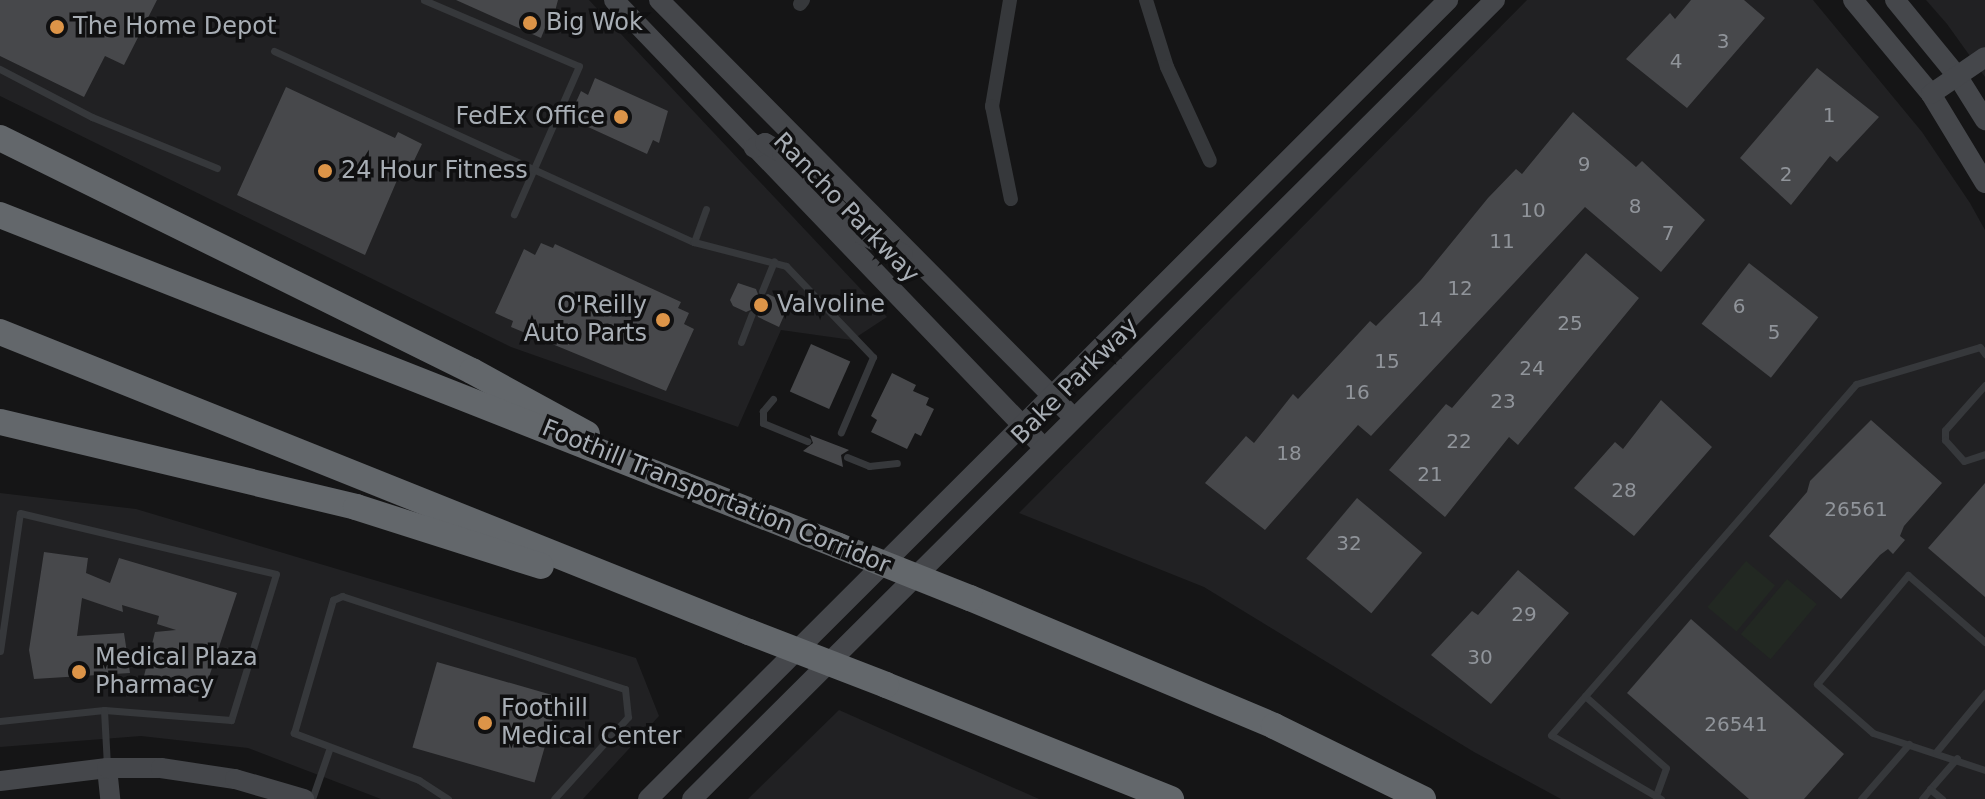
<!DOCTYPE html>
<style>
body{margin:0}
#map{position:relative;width:1985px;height:799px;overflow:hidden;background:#151516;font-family:"DejaVu Sans",sans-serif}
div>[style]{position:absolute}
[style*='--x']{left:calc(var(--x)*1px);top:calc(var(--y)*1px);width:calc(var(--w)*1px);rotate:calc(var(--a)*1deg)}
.built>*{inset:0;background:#212123}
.green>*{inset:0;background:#222822;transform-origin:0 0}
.building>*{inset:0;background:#47484b;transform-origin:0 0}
.lane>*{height:7px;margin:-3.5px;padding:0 3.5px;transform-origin:3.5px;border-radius:3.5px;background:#36383b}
.street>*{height:14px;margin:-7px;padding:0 7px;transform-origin:7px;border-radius:7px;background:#36383b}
.secondary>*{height:20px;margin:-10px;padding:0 10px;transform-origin:10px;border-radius:10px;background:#45474b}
.highway>*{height:26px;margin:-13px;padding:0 13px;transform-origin:13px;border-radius:13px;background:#63676b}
.highway-bridge>*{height:26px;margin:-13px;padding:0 13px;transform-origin:13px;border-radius:13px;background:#63676b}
.dots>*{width:22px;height:22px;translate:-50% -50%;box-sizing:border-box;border:4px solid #101011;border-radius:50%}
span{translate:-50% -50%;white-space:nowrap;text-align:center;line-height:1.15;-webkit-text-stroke:7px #101011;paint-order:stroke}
.number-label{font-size:20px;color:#90949a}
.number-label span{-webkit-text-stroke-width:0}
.poi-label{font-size:24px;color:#a8aeb5}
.left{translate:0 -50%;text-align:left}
.right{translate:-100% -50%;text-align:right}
.street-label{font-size:24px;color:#a8aeb5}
</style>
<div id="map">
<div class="built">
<div style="clip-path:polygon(0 0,589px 0,887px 317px,852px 340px,781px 330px,738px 427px,511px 347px,0 96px)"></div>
<div style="clip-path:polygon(1527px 0,1813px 0,1922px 132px,1970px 203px,1985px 230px,1985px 799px,1561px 799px,1474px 752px,1204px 587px,1019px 513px)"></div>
<div style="clip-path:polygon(1926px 0,1985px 0,1985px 77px,1947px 24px)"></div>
<div style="clip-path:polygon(0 493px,136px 509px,636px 658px,659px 716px,583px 799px,381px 799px,248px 748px,141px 736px,0 747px)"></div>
<div style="clip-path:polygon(839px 710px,1039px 799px,748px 799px)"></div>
</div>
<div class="green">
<div style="left:1746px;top:561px;width:38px;height:60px;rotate:40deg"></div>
<div style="left:1787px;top:579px;width:39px;height:72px;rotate:40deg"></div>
</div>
<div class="building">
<div style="clip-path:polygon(0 0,157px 0,124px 65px,105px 56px,84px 97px,0 56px)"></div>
<div style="clip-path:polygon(456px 0,558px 0,550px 30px,545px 28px,541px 38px)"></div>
<div style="clip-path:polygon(1691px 0,1744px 0,1765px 18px,1687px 108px,1626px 59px,1670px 13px,1675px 19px)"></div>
<div style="clip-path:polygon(1817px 68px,1879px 117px,1837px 162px,1830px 156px,1791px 205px,1740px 158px)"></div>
<div style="clip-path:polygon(595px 78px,668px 111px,659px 143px,653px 140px,647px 154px,575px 121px,578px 114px,572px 111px,581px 91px,588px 95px)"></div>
<div style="clip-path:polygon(286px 87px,395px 138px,398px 132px,422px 144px,411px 167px,404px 164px,365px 255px,237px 195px)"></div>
<div style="clip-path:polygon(1573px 112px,1636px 167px,1642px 161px,1705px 220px,1661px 272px,1585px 207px,1371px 436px,1358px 425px,1265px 530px,1205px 483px,1246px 436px,1254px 443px,1293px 394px,1298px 399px,1370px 321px,1376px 326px,1421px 280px,1488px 198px,1516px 169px,1522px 174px)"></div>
<div style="clip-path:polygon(541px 243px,553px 248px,555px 244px,681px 302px,678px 308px,689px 313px,684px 324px,694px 329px,666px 391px,511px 327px,513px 321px,495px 313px,524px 249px,535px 255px)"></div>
<div style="clip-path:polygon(1586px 253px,1639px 298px,1518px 445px,1509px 437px,1445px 517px,1389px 470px,1446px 404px,1452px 408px)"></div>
<div style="left:1749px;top:263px;width:88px;height:77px;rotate:38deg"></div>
<div style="clip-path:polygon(738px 283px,756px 289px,759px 297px,768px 294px,789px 304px,779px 327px,758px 317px,755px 308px,746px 312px,733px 306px,730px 300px)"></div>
<div style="left:811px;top:344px;width:43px;height:52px;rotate:24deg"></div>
<div style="clip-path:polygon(892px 373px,916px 385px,913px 391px,929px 398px,926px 405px,934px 409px,921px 436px,915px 433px,907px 449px,871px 432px,877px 420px,871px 416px)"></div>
<div style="clip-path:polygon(1661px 400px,1712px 447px,1634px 536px,1574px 488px,1615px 442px,1623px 449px)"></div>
<div style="clip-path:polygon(1871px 420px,1942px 483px,1904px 526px,1900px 536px,1905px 540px,1893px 554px,1888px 549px,1880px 555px,1841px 599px,1769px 536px,1807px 492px,1810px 481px)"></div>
<div style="clip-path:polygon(810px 435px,849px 450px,841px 455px,843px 467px,803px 451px,813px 443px)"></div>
<div style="clip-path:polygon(1985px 483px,1985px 597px,1928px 548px)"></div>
<div style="left:1357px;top:498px;width:85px;height:79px;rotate:40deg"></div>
<div style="clip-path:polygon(44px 552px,88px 558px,86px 573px,110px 583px,119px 558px,237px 593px,204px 692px,144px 676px,155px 632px,176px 630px,157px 624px,159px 616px,122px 605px,123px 612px,82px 598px,77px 636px,124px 633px,130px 673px,34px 679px,29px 650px)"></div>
<div style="clip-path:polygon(1518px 570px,1569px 613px,1491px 704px,1431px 655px,1472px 611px,1478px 615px)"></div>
<div style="clip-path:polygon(1691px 619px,1844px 754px,1804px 799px,1749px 799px,1627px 693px)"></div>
<div style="left:437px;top:662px;width:127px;height:89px;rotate:16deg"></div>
</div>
<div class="lane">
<div style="--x:424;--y:0;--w:168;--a:23.1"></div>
<div style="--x:579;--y:66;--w:162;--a:113.7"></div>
<div style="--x:274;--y:51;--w:461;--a:24.5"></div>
<div style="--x:694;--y:242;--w:35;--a:-70"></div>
<div style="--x:0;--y:69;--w:104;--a:27.6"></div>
<div style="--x:92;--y:117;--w:135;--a:22.2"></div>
<div style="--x:694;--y:242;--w:95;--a:14.6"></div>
<div style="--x:786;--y:266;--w:126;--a:46.3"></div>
<div style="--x:873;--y:357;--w:82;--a:113.1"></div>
<div style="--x:762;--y:291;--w:32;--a:-68"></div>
<div style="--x:741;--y:342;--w:30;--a:-69"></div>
<div style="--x:1985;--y:385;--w:60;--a:131.6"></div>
<div style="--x:1945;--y:430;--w:10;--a:90"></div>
<div style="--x:1945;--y:440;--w:28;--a:48"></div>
<div style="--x:1964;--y:461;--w:22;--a:-18"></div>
<div style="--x:773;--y:399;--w:16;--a:130"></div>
<div style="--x:763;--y:411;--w:12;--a:90"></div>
<div style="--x:763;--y:423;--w:48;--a:22.2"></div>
<div style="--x:847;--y:457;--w:24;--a:22"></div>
<div style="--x:869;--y:466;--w:28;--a:-6"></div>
<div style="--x:1985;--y:642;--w:102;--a:-139"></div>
<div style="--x:1908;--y:575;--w:142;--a:129.9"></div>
<div style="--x:1817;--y:684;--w:74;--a:41.2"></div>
<div style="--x:1873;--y:733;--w:118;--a:18.3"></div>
<div style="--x:0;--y:651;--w:139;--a:-81.8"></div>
<div style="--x:20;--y:513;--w:263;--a:13.4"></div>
<div style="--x:276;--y:574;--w:153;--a:107.1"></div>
<div style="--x:231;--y:720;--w:127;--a:-175.5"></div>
<div style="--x:104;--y:710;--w:105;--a:174"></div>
<div style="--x:1585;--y:696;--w:108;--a:41.6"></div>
<div style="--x:1666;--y:768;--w:30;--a:110"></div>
<div style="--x:104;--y:710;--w:56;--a:86.9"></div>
<div style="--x:1936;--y:752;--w:77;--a:-50.3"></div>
<div style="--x:1930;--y:789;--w:41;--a:-48.9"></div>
<div style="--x:312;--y:799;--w:52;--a:-70.9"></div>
<div style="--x:448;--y:799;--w:35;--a:-147"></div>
<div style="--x:419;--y:780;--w:134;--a:-159.4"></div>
<div style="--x:294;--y:733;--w:139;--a:-73.7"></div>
<div style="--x:333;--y:600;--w:10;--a:-24"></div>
<div style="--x:342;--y:596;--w:298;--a:18.2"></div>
<div style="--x:625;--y:689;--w:28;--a:84"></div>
<div style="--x:628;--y:717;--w:110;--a:132.1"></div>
<div style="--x:1661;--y:799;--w:127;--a:-149.8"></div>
<div style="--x:1551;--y:735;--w:465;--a:-49"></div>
<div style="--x:1856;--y:384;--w:129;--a:-16.6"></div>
<div style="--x:1980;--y:347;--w:9;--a:54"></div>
<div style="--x:1861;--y:799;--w:73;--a:-48.9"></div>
<div style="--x:1922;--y:799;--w:13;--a:-51"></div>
<div style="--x:1930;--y:789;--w:16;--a:40"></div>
</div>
<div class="street">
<div style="--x:1010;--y:0;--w:108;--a:99.6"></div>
<div style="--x:992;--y:106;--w:95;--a:78.5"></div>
<div style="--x:1146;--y:0;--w:70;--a:72.6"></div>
<div style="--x:1167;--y:67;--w:103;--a:65.4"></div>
<div style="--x:800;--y:4;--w:5;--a:-53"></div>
</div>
<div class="secondary">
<div style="--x:614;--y:0;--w:621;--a:46.17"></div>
<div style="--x:659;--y:0;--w:589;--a:45.21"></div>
<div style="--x:1853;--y:0;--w:122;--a:50.3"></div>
<div style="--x:1931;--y:94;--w:104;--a:58.8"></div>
<div style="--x:1895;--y:0;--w:99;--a:50.7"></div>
<div style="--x:1958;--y:77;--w:51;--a:57.9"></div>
<div style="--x:1931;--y:94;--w:65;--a:-34.4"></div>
<div style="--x:754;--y:148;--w:12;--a:-24"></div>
<div style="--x:765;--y:143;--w:20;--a:30"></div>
<div style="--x:782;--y:153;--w:115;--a:45.4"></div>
<div style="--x:863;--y:235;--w:44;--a:25.4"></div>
<div style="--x:107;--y:768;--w:31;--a:84"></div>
<div style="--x:0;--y:781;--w:108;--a:-6.9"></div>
<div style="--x:107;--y:768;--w:54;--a:0"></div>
<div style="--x:161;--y:768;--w:75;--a:8.5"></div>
<div style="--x:235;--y:779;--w:72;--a:16.2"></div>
<div style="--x:648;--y:799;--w:1131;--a:-44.96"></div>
<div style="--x:692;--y:799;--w:1133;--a:-44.86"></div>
</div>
<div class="highway">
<div style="--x:0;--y:138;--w:526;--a:26.27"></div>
<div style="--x:472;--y:371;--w:131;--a:28.7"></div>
<div style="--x:0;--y:215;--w:902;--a:21.53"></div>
<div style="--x:0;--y:332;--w:807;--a:21.83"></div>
<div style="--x:0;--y:422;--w:366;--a:13.4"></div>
<div style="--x:356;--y:507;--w:194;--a:17.7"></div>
<div style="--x:970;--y:598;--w:330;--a:22.8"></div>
<div style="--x:1274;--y:726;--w:166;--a:26.1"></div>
<div style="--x:886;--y:685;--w:307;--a:21.8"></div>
</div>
<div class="highway-bridge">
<div style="--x:839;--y:546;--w:141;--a:21.7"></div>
<div style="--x:749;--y:632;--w:147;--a:21.1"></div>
</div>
<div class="dots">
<div style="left:530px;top:23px;background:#dc9448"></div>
<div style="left:57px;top:27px;background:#dc9448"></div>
<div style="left:621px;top:117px;background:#dc9448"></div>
<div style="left:325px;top:171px;background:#dc9448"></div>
<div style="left:761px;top:305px;background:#dc9448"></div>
<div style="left:663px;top:320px;background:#dc9448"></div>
<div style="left:79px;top:672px;background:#dc9448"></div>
<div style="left:485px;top:723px;background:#dc9448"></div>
</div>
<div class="number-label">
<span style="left:1723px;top:41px">3</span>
<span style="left:1676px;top:61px">4</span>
<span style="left:1829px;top:115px">1</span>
<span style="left:1584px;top:164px">9</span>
<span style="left:1786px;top:174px">2</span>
<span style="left:1635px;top:206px">8</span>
<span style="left:1533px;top:210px">10</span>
<span style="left:1668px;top:233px">7</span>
<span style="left:1502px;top:241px">11</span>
<span style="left:1460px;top:288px">12</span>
<span style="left:1739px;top:306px">6</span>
<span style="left:1430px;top:319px">14</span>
<span style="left:1570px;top:323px">25</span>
<span style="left:1774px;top:332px">5</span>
<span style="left:1387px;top:361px">15</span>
<span style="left:1532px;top:368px">24</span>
<span style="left:1357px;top:392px">16</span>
<span style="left:1503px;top:401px">23</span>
<span style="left:1459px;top:441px">22</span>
<span style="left:1289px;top:453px">18</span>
<span style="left:1430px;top:474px">21</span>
<span style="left:1624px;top:490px">28</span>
<span style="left:1856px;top:509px">26561</span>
<span style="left:1349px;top:543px">32</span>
<span style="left:1524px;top:614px">29</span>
<span style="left:1480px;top:657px">30</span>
<span style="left:1736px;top:724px">26541</span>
</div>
<div class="poi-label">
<span class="left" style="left:546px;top:23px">Big Wok</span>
<span class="left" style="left:73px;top:27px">The Home Depot</span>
<span class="right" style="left:605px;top:117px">FedEx Office</span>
<span class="left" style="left:341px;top:171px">24 Hour Fitness</span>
<span class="left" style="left:777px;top:305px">Valvoline</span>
<span class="right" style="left:647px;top:320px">O'Reilly<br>Auto Parts</span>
<span class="left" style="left:95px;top:672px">Medical Plaza<br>Pharmacy</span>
<span class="left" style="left:501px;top:723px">Foothill<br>Medical Center</span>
</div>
<div class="street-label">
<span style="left:846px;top:208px;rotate:46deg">Rancho Parkway</span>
<span style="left:1075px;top:381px;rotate:-45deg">Bake Parkway</span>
<span style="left:716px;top:497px;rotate:22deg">Foothill Transportation Corridor</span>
</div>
</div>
